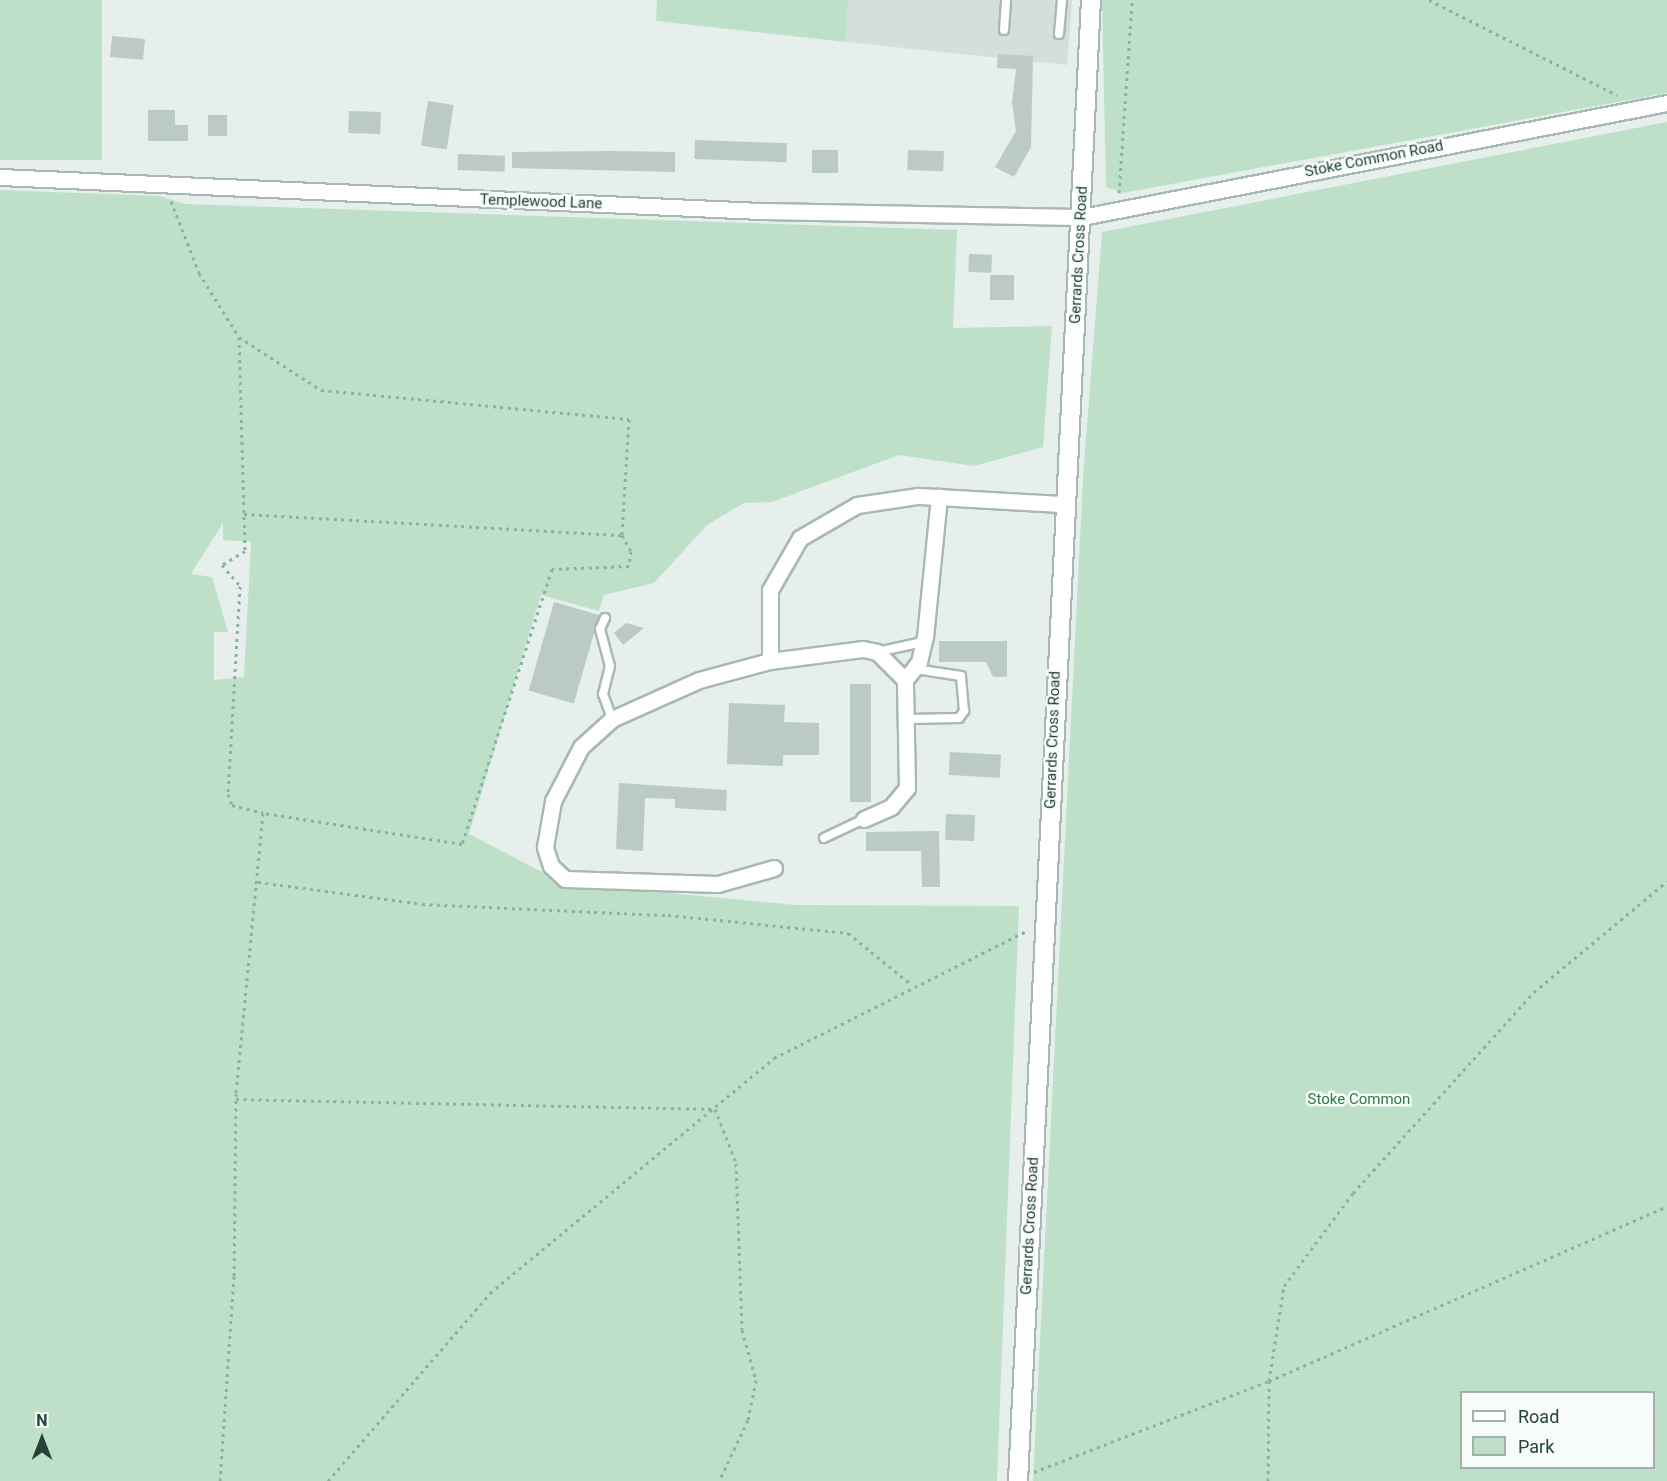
<!DOCTYPE html>
<style>
body{margin:0}
#map{position:relative;width:1667px;height:1481px;overflow:hidden;background:#e6efeb;font-family:Roboto,sans-serif}
div>[style]{position:absolute}
[style*='--x']{left:calc(var(--x)*1px);top:calc(var(--y)*1px);width:calc(var(--w)*1px);rotate:calc(var(--a)*1deg)}
.built>*{inset:0;background:#d4dfda}
.green>*{inset:0;background:#bfe0c8;transform-origin:0 0}
.building>*{inset:0;background:#bbcac4;transform-origin:0 0}
.path>*{height:3px;margin-top:-1.5px;transform-origin:0;background:repeating-linear-gradient(90deg,#86b3a5 0 3px,transparent 0 7.5px)}
.roads{filter:drop-shadow(2px 0 #a8b8b2) drop-shadow(-2px 0 #a8b8b2) drop-shadow(0 2px #a8b8b2) drop-shadow(0 -2px #a8b8b2)}
.lane>*{height:8px;margin:-4px;padding:0 4px;transform-origin:4px;border-radius:4px;background:#fff}
.street>*{height:15px;margin:-7.5px;padding:0 7.5px;transform-origin:7.5px;border-radius:7.5px;background:#fff}
.secondary>*{height:18px;margin:-9px;padding:0 9px;transform-origin:9px;border-radius:9px;background:#fff}
span{translate:-50% -50%;white-space:nowrap;text-align:center;line-height:1.15;-webkit-text-stroke:5px #f7fbf9;paint-order:stroke}
.street-label{font-size:15px;color:#24423a}
.park-label{font-size:15px;color:#2d7a4b}
.legend{position:absolute;left:1460px;top:1391px;width:195px;height:78px;box-sizing:border-box;background:#f7fbf9;border:2px solid #a3b1ad;margin:0;padding:8px 10px;list-style:none;font-size:18px;color:#24423a}
.legend li{display:flex;align-items:center;gap:12px;height:30px}
.legend b{width:30px;border:2px solid #a3b1ad}
.north{position:absolute;left:12px;top:1409px;width:60px;height:60px;-webkit-text-stroke:4px #f7fbf9;paint-order:stroke;rotate:0deg;font-size:16px;font-weight:700;line-height:24px;text-align:center;color:#24423a}
.north::after{content:'';display:block;margin:auto;width:21px;height:27px;background:#24423a;clip-path:polygon(50% 0,100% 100%,50% 72%,0 100%)}
</style>
<div id="map">
<div class="built">
<div style="clip-path:polygon(848px 0,1072px 0,1067px 65px,846px 42px)"></div>
</div>
<div class="green">
<div style="left:0;top:0;width:102px;height:160px"></div>
<div style="clip-path:polygon(657px 0,848px 0,846px 42px,656px 21px)"></div>
<div style="clip-path:polygon(1102px 0,1667px 0,1667px 93px,1123px 193px,1106px 187px)"></div>
<div style="clip-path:polygon(evenodd,1667px 122px,1667px 1481px,1033px 1481px,1083px 478px,1102px 232px,1667px 122px,1462px 1392px,1654px 1392px,1654px 1468px,1462px 1468px,1462px 1392px)"></div>
<div style="clip-path:polygon(evenodd,0 190px,159px 196px,185px 204px,957px 230px,953px 328px,1052px 326px,1043px 447px,974px 466px,899px 455px,772px 502px,744px 503px,707px 525px,654px 583px,604px 595px,599px 611px,541px 595px,469px 834px,563px 883px,795px 905px,1019px 906px,997px 1481px,0 1481px,0 190px,223px 523px,223px 540px,251px 542px,244px 677px,214px 680px,214px 632px,228px 632px,212px 577px,191px 574px,223px 523px)"></div>
</div>
<div class="building">
<div style="left:112px;top:36px;width:33px;height:21px;rotate:5deg"></div>
<div style="clip-path:polygon(998px 54px,1033px 56px,1031px 147px,1014px 177px,995px 167px,1016px 131px,1012px 102px,1016px 69px,997px 68px)"></div>
<div style="left:428px;top:101px;width:26px;height:45px;rotate:9deg"></div>
<div style="clip-path:polygon(148px 110px,175px 110px,175px 125px,188px 125px,188px 141px,148px 141px)"></div>
<div style="left:349px;top:111px;width:32px;height:22px;rotate:2deg"></div>
<div style="left:208px;top:115px;width:19px;height:21px"></div>
<div style="left:695px;top:140px;width:92px;height:19px;rotate:2deg"></div>
<div style="left:812px;top:150px;width:26px;height:23px"></div>
<div style="left:908px;top:150px;width:36px;height:20px;rotate:2deg"></div>
<div style="clip-path:polygon(612px 151px,675px 152px,675px 172px,512px 168px,512px 152px)"></div>
<div style="left:458px;top:154px;width:47px;height:16px;rotate:2deg"></div>
<div style="left:969px;top:254px;width:23px;height:18px;rotate:2deg"></div>
<div style="left:990px;top:275px;width:24px;height:25px"></div>
<div style="left:554px;top:602px;width:47px;height:92px;rotate:16deg"></div>
<div style="clip-path:polygon(626px 623px,644px 628px,623px 645px,614px 633px)"></div>
<div style="clip-path:polygon(939px 641px,1007px 641px,1007px 677px,993px 677px,986px 662px,939px 662px)"></div>
<div style="left:850px;top:684px;width:21px;height:118px"></div>
<div style="clip-path:polygon(729px 703px,785px 705px,784px 722px,819px 723px,819px 755px,783px 755px,783px 766px,727px 764px)"></div>
<div style="left:950px;top:752px;width:51px;height:23px;rotate:3deg"></div>
<div style="clip-path:polygon(619px 783px,727px 790px,726px 811px,675px 808px,675px 799px,645px 798px,643px 851px,616px 849px)"></div>
<div style="left:946px;top:814px;width:29px;height:26px;rotate:2deg"></div>
<div style="clip-path:polygon(939px 831px,940px 887px,922px 887px,921px 851px,866px 851px,866px 832px)"></div>
</div>
<div class="path">
<div style="--x:1429;--y:0;--w:211;--a:26.8"></div>
<div style="--x:1119;--y:193;--w:193;--a:-86.1"></div>
<div style="--x:171;--y:201;--w:77;--a:68.7"></div>
<div style="--x:199;--y:273;--w:75;--a:58"></div>
<div style="--x:239;--y:337;--w:214;--a:88.4"></div>
<div style="--x:245;--y:551;--w:27;--a:149"></div>
<div style="--x:222;--y:565;--w:28;--a:49"></div>
<div style="--x:240;--y:586;--w:208;--a:93.3"></div>
<div style="--x:228;--y:794;--w:12;--a:70"></div>
<div style="--x:232;--y:805;--w:32;--a:14"></div>
<div style="--x:263;--y:813;--w:281;--a:95.5"></div>
<div style="--x:236;--y:1093;--w:183;--a:90.6"></div>
<div style="--x:234;--y:1276;--w:205;--a:93.9"></div>
<div style="--x:239;--y:337;--w:98;--a:32.9"></div>
<div style="--x:321;--y:390;--w:309;--a:5.4"></div>
<div style="--x:629;--y:419;--w:116;--a:93.5"></div>
<div style="--x:622;--y:535;--w:18;--a:61"></div>
<div style="--x:631;--y:551;--w:15;--a:98"></div>
<div style="--x:629;--y:566;--w:77;--a:177.8"></div>
<div style="--x:552;--y:569;--w:289;--a:108.1"></div>
<div style="--x:462;--y:844;--w:201;--a:-171.1"></div>
<div style="--x:244;--y:514;--w:379;--a:3.2"></div>
<div style="--x:258;--y:882;--w:165;--a:7.6"></div>
<div style="--x:422;--y:904;--w:246;--a:2.6"></div>
<div style="--x:668;--y:915;--w:181;--a:5.7"></div>
<div style="--x:848;--y:933;--w:82;--a:39.1"></div>
<div style="--x:236;--y:1099;--w:479;--a:1.2"></div>
<div style="--x:715;--y:1109;--w:58;--a:68.7"></div>
<div style="--x:736;--y:1163;--w:167;--a:87.9"></div>
<div style="--x:742;--y:1330;--w:52;--a:74.4"></div>
<div style="--x:756;--y:1380;--w:41;--a:101.3"></div>
<div style="--x:748;--y:1420;--w:68;--a:115.4"></div>
<div style="--x:1034;--y:1472;--w:252;--a:-21.2"></div>
<div style="--x:1269;--y:1381;--w:96;--a:-81"></div>
<div style="--x:1284;--y:1286;--w:116;--a:-53.4"></div>
<div style="--x:1353;--y:1193;--w:270;--a:-48"></div>
<div style="--x:1534;--y:992;--w:173;--a:-39.8"></div>
<div style="--x:328;--y:1481;--w:248;--a:-49.2"></div>
<div style="--x:490;--y:1293;--w:369;--a:-39.6"></div>
<div style="--x:774;--y:1058;--w:283;--a:-26.7"></div>
<div style="--x:1268;--y:1481;--w:100;--a:-89.4"></div>
<div style="--x:1269;--y:1381;--w:435;--a:-23.7"></div>
</div>
<div class="roads">
<div class="lane">
<div style="--x:1004;--y:30;--w:30;--a:-86"></div>
<div style="--x:1059;--y:34;--w:34;--a:-85"></div>
<div style="--x:605;--y:618;--w:12;--a:114"></div>
<div style="--x:600;--y:629;--w:38;--a:75"></div>
<div style="--x:610;--y:666;--w:29;--a:104"></div>
<div style="--x:603;--y:694;--w:27;--a:70"></div>
<div style="--x:877;--y:652;--w:47;--a:-12.3"></div>
<div style="--x:908;--y:719;--w:51;--a:-1.1"></div>
<div style="--x:959;--y:718;--w:9;--a:-54"></div>
<div style="--x:964;--y:711;--w:35;--a:-95"></div>
<div style="--x:961;--y:676;--w:46;--a:-171.2"></div>
<div style="--x:824;--y:838;--w:44;--a:-25.4"></div>
</div>
<div class="street">
<div style="--x:0;--y:177;--w:760;--a:2.56"></div>
<div style="--x:759;--y:211;--w:323;--a:1.1"></div>
<div style="--x:1082;--y:217;--w:596;--a:-11.03"></div>
<div style="--x:770;--y:661;--w:71;--a:-90"></div>
<div style="--x:770;--y:590;--w:60;--a:-60"></div>
<div style="--x:800;--y:538;--w:66;--a:-30.1"></div>
<div style="--x:857;--y:505;--w:62;--a:-8.4"></div>
<div style="--x:918;--y:496;--w:144;--a:3.2"></div>
<div style="--x:864;--y:819;--w:30;--a:-24"></div>
<div style="--x:891;--y:807;--w:25;--a:-50"></div>
<div style="--x:907;--y:788;--w:108;--a:-91.1"></div>
<div style="--x:905;--y:680;--w:23;--a:-52"></div>
<div style="--x:919;--y:662;--w:26;--a:-77"></div>
<div style="--x:925;--y:637;--w:141;--a:-84.3"></div>
<div style="--x:774;--y:868;--w:58;--a:164.1"></div>
<div style="--x:718;--y:884;--w:153;--a:-178.1"></div>
<div style="--x:565;--y:879;--w:19;--a:-137"></div>
<div style="--x:551;--y:866;--w:20;--a:-108"></div>
<div style="--x:545;--y:847;--w:47;--a:-80.1"></div>
<div style="--x:553;--y:801;--w:61;--a:-62.6"></div>
<div style="--x:581;--y:747;--w:42;--a:-42.1"></div>
<div style="--x:612;--y:719;--w:95;--a:-24.1"></div>
<div style="--x:699;--y:680;--w:73;--a:-15"></div>
<div style="--x:770;--y:661;--w:94;--a:-7.4"></div>
<div style="--x:863;--y:649;--w:14;--a:12"></div>
<div style="--x:877;--y:652;--w:40;--a:45"></div>
</div>
<div class="secondary">
<div style="--x:1018;--y:1481;--w:1483;--a:-87.18"></div>
</div>
</div>
<div class="street-label">
<span style="left:1374px;top:159px;rotate:-11deg">Stoke Common Road</span>
<span style="left:541px;top:202px;rotate:2deg">Templewood Lane</span>
<span style="left:1079px;top:255px;rotate:-87deg">Gerrards Cross Road</span>
<span style="left:1053px;top:740px;rotate:-88deg">Gerrards Cross Road</span>
<span style="left:1030px;top:1226px;rotate:-87deg">Gerrards Cross Road</span>
</div>
<div class="park-label">
<span style="left:1359px;top:1100px">Stoke Common</span>
</div>
<ul class="legend">
<li><b style="height:8px;background:#fff"></b>Road</li>
<li><b style="height:16px;background:#bfe0c8"></b>Park</li>
</ul>
<div class="north">N</div>
</div>
